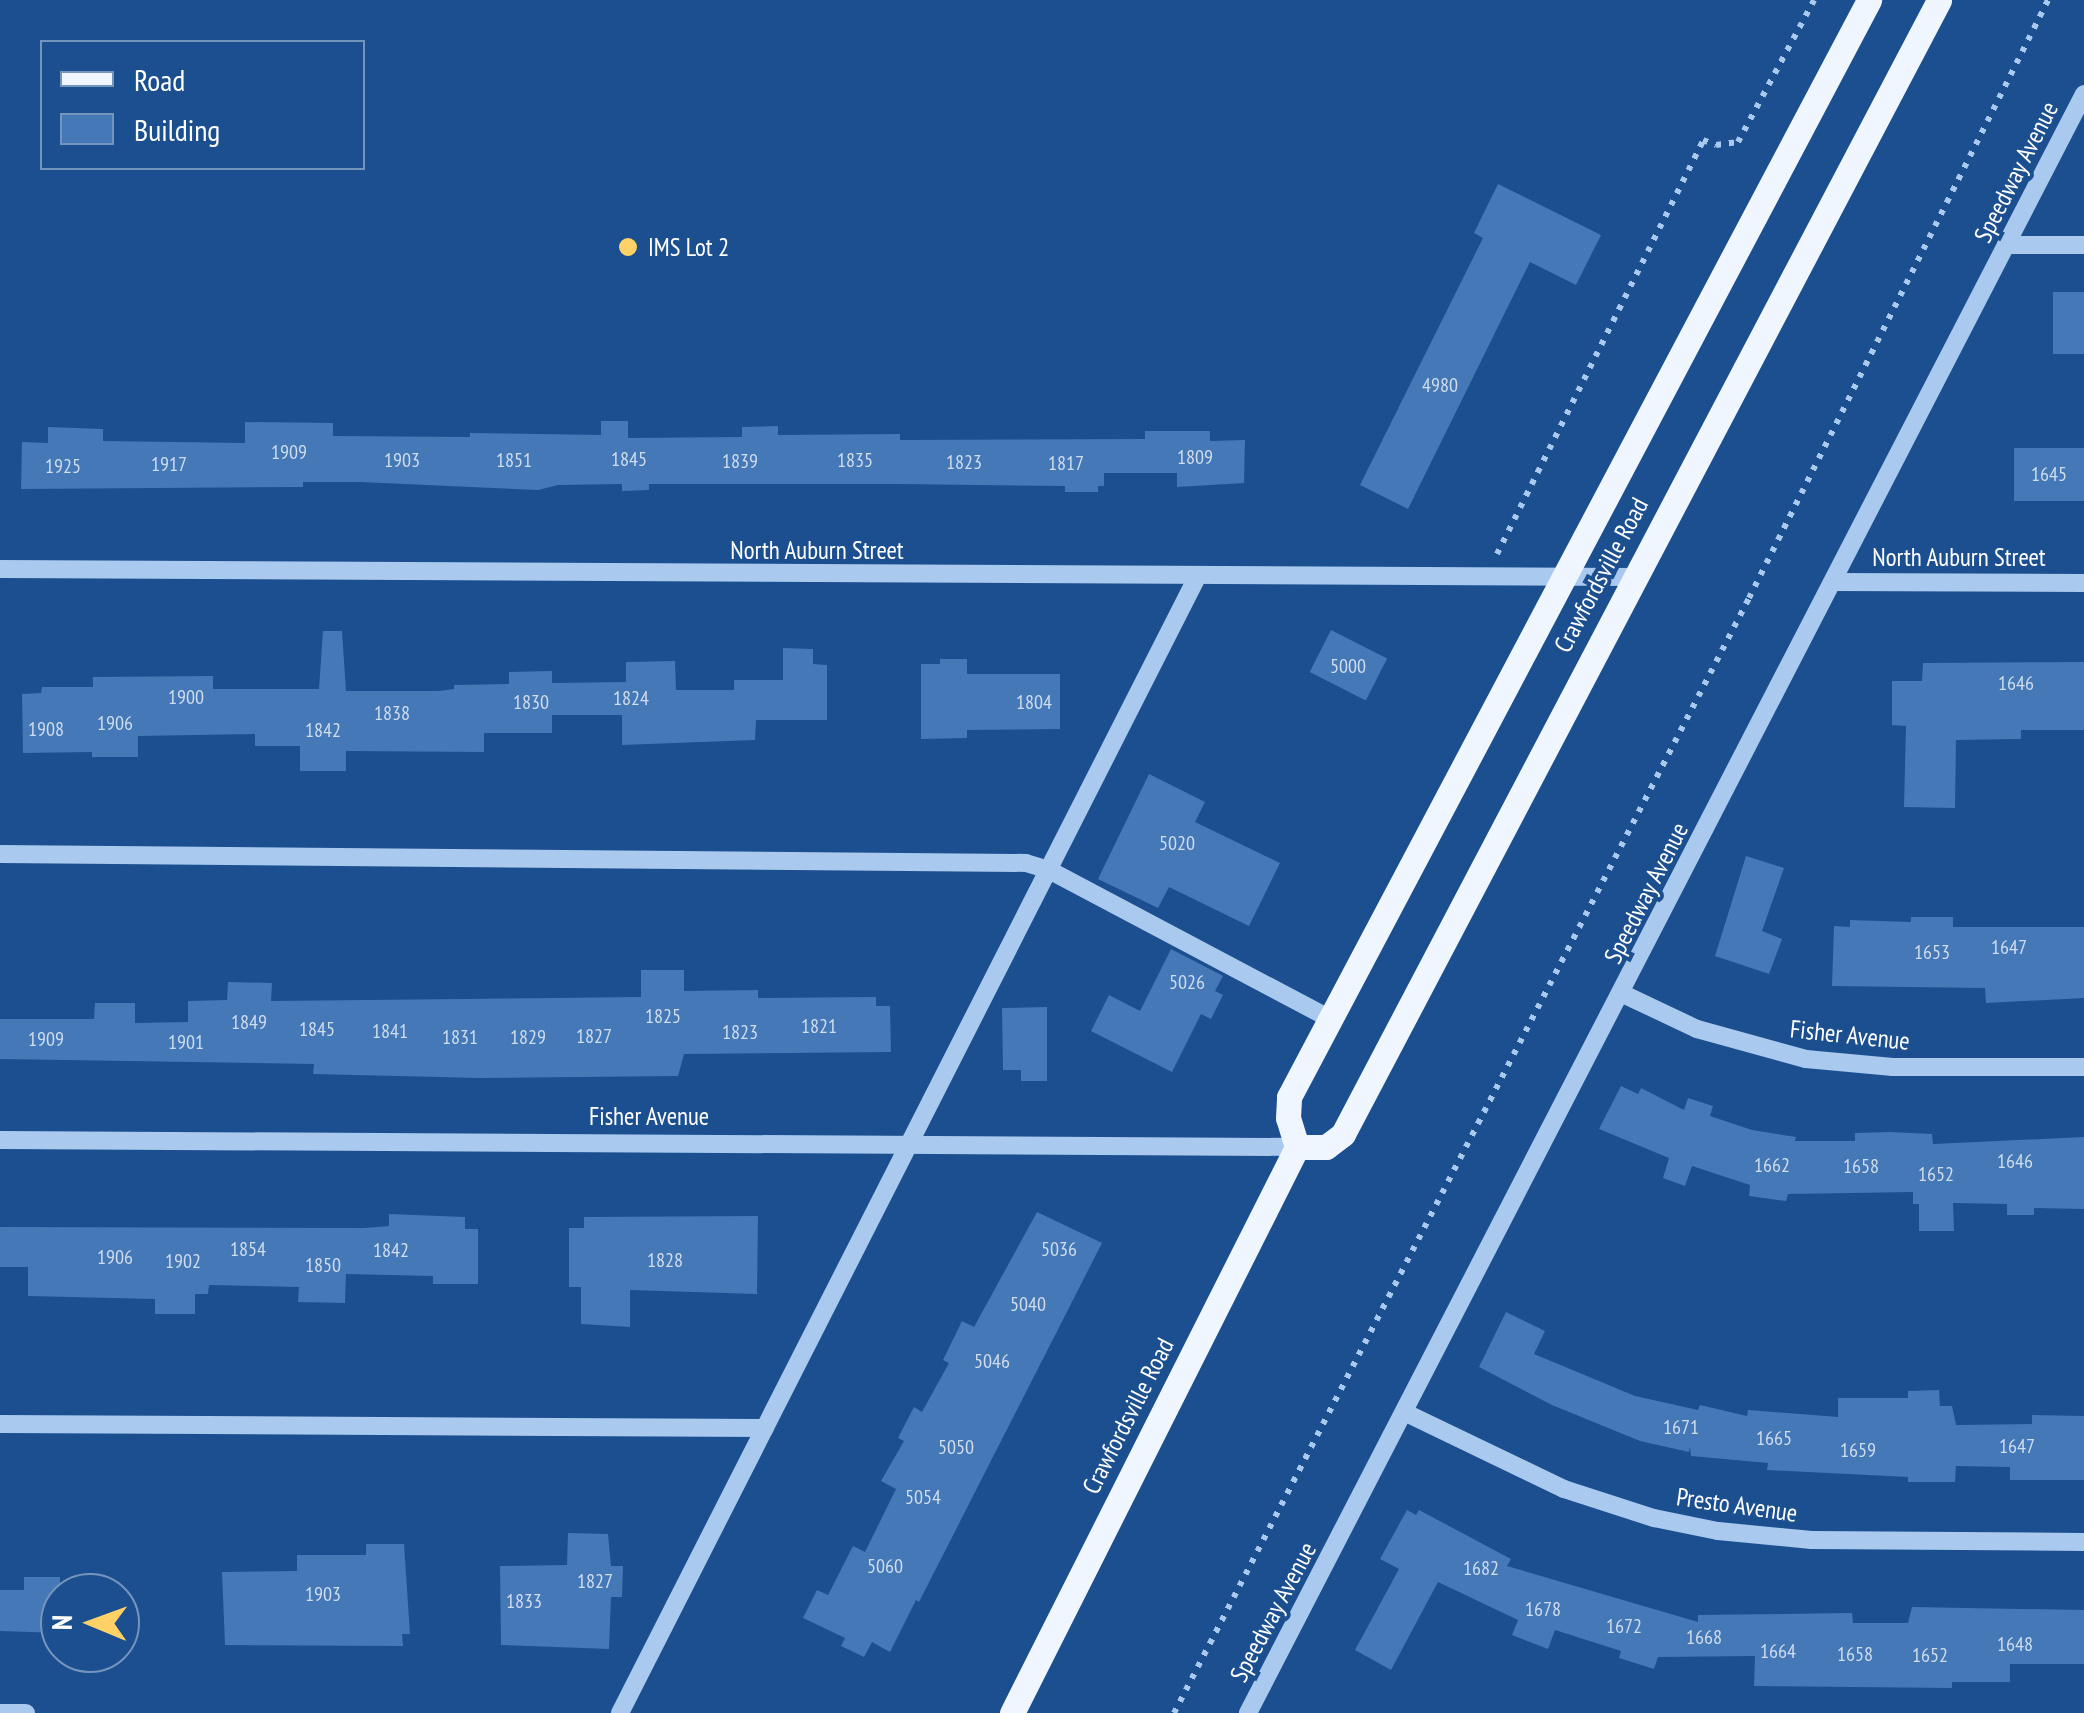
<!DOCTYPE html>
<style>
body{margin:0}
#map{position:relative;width:2084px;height:1713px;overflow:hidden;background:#1b4f8f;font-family:"PT Sans Narrow",sans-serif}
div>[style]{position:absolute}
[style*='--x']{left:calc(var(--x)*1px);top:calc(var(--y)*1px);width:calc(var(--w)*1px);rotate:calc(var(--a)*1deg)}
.building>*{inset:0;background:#4478b7;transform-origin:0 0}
.path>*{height:6px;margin-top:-3px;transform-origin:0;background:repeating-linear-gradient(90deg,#a9c9ee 0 5px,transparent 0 13px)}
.minor>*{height:18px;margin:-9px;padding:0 9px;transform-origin:9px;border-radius:9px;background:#a9c9ee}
.major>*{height:25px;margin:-12.5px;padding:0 12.5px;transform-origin:12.5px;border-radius:12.5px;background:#f0f6ff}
.dots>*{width:28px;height:28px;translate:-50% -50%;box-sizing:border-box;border:5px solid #1b4f8f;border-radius:50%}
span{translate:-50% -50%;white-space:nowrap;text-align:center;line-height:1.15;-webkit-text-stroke:8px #1b4f8f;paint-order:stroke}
.number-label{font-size:20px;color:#d0dded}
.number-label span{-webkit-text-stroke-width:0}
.street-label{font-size:25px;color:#fff}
.poi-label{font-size:25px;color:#fff}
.left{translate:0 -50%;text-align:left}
.legend{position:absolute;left:40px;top:40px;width:325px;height:130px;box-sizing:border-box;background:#1b4f8f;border:2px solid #7695bc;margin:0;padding:12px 18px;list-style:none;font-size:30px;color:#fff}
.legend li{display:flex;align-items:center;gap:20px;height:50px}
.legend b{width:50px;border:2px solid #7695bc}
.north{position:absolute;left:40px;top:1573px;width:100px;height:100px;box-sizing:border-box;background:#1b4f8f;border:2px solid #7695bc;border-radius:50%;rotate:271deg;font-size:28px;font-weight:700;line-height:40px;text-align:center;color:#fff}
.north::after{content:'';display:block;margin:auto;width:35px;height:45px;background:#ffd166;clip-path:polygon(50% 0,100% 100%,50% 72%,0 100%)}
</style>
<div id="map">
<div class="building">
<div style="clip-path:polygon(1498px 184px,1601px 235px,1576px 285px,1530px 262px,1408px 509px,1360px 485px,1483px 238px,1474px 233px)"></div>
<div style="left:2053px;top:292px;width:31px;height:62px"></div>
<div style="clip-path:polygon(601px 421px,628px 421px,628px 438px,742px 437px,742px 427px,778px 426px,778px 435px,900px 434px,900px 440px,1145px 439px,1145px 431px,1210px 431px,1210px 441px,1245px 440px,1244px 483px,1177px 487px,1177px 473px,1104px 473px,1104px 486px,1098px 486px,1098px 492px,1065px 492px,1065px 486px,899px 484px,649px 484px,649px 490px,622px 491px,622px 484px,558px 485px,538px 490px,360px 482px,303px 482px,303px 487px,21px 489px,22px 442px,48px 443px,48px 427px,103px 429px,103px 441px,245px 443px,245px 422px,333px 423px,333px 436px,470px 437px,470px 433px,601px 435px)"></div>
<div style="left:2014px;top:448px;width:70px;height:53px"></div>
<div style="left:1331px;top:630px;width:63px;height:47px;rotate:27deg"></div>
<div style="clip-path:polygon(323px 631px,342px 631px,346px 691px,439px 691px,454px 689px,454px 685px,509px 684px,509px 672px,552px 671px,552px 683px,626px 682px,626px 662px,675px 661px,676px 690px,734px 690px,734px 680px,783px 680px,783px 648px,813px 649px,813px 664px,827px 665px,827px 720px,756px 720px,755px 740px,622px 745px,622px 715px,552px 715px,552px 733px,484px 733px,484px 752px,346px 751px,346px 771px,300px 771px,300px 746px,255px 746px,255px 734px,138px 736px,138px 757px,92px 757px,92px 752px,23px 753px,22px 694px,41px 693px,42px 687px,93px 687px,93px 677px,213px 676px,213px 689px,319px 689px)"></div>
<div style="clip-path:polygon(940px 659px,967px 659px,967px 674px,1060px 674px,1060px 729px,967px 730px,967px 738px,921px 739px,921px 664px,940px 664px)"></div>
<div style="clip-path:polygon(2084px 662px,2084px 730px,2021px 730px,2021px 739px,1956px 740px,1955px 808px,1904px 807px,1906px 726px,1892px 725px,1892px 681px,1922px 681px,1923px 663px)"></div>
<div style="clip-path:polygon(1149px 774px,1205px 802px,1195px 822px,1280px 863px,1249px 926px,1169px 887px,1158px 908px,1098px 879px)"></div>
<div style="clip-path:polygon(1746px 856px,1784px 868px,1762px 931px,1782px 939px,1769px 974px,1715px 956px)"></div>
<div style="clip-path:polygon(1911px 917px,1953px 917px,1953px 927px,2084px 927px,2084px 998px,1986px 1003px,1985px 988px,1832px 986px,1834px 926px,1850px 927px,1850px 920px,1911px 922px)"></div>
<div style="clip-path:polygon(1171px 949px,1223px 976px,1215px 991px,1223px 995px,1211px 1019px,1201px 1014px,1172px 1072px,1091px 1031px,1109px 995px,1140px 1011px)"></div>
<div style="clip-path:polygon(641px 970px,684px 970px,684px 991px,758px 990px,758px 998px,876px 997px,876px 1006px,890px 1006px,891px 1052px,684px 1054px,678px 1076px,479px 1078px,313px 1074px,314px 1064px,0 1059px,0 1019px,94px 1019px,95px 1003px,135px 1003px,135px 1023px,188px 1022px,188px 1001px,227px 1000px,228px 982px,272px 983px,271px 1001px,641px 997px)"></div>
<div style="clip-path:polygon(1047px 1007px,1047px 1081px,1021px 1081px,1021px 1070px,1003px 1070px,1002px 1008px)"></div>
<div style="clip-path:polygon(1621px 1086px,1638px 1094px,1641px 1088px,1684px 1110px,1688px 1098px,1713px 1106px,1710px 1116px,1752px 1130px,1796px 1137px,1795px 1141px,1855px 1141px,1855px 1133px,1890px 1132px,1932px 1134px,1933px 1144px,2084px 1137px,2084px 1209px,2034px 1208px,2034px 1215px,2007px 1215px,2007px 1204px,1953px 1203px,1954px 1231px,1919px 1231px,1919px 1204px,1913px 1204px,1913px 1192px,1788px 1194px,1786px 1201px,1749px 1196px,1750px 1185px,1692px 1166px,1685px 1186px,1663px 1178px,1669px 1158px,1599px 1129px)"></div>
<div style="clip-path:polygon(1037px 1212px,1102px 1243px,919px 1602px,916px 1600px,890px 1652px,872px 1642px,864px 1657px,841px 1646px,845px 1638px,803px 1618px,817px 1590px,828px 1595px,853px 1546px,865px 1552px,896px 1489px,881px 1481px,904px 1441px,898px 1438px,914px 1407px,922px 1412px,949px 1363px,943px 1360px,962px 1321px,974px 1327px)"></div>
<div style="clip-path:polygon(389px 1214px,465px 1217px,465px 1229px,478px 1229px,478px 1284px,433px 1284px,433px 1276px,346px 1274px,345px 1303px,298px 1302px,299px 1287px,209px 1285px,208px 1294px,195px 1294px,195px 1314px,155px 1314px,155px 1299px,28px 1296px,28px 1267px,0 1267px,0 1227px,365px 1228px,389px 1226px)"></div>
<div style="clip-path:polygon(758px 1216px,757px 1294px,630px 1290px,630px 1327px,581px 1324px,581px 1287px,569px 1287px,569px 1228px,584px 1228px,584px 1217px)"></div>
<div style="clip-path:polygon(1506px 1312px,1545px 1331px,1534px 1354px,1635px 1396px,1698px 1410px,1700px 1405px,1747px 1416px,1748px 1410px,1838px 1417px,1838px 1398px,1908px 1398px,1908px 1391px,1939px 1390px,1940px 1406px,1952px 1406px,1956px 1425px,2032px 1424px,2032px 1415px,2084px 1416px,2084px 1480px,2010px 1480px,2010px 1467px,1956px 1466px,1955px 1482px,1908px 1482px,1908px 1477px,1767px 1470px,1768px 1463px,1691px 1456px,1690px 1447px,1689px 1452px,1640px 1441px,1552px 1405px,1479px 1367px)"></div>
<div style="clip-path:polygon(1407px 1510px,1416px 1515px,1419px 1510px,1511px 1559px,1507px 1566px,1698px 1622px,1698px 1615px,1852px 1613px,1853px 1623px,1908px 1623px,1912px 1607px,2084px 1610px,2084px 1664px,2010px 1664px,2010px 1682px,1952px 1682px,1952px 1688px,1754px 1686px,1755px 1656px,1658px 1657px,1654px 1669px,1619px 1658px,1621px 1651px,1555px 1630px,1548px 1649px,1512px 1635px,1518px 1620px,1438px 1582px,1391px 1670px,1355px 1650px,1399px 1569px,1380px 1559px)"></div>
<div style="clip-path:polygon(568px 1533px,608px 1534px,611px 1566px,623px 1566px,622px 1597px,611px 1597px,609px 1649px,501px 1645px,500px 1566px,567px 1565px)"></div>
<div style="clip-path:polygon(366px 1544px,404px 1544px,410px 1634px,402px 1634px,403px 1646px,225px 1645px,222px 1572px,297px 1571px,297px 1555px,366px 1555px)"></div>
<div style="clip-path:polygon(24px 1577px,60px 1577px,60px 1633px,0 1631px,0 1590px,24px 1590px)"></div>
</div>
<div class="path">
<div style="--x:1497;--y:554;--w:462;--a:-63.5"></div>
<div style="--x:1703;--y:140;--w:14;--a:21"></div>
<div style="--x:1716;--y:145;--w:22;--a:-8"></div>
<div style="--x:1738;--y:142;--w:161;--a:-61.8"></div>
<div style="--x:1174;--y:1713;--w:1255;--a:-62.72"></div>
<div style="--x:1749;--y:598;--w:669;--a:-63.43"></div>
</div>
<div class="minor">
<div style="--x:2006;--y:245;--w:78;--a:0"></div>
<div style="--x:0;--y:569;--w:1634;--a:0.28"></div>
<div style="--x:1833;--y:582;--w:251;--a:0.2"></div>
<div style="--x:0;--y:854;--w:1026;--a:0.5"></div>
<div style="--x:1026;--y:863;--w:24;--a:17"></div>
<div style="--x:1049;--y:870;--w:319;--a:27.9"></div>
<div style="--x:1623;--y:994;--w:82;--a:25.3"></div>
<div style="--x:1697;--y:1029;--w:113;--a:15.4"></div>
<div style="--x:1806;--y:1059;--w:87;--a:5.3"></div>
<div style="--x:1893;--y:1067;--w:191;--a:0"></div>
<div style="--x:0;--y:1140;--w:1297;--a:0.31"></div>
<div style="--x:1406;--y:1413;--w:175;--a:25.7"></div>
<div style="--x:1564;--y:1489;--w:95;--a:17.9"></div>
<div style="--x:1654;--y:1518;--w:65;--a:11.5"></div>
<div style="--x:1718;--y:1531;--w:94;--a:5.5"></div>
<div style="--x:1812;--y:1540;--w:272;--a:0.4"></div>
<div style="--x:0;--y:1424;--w:765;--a:0.3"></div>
<div style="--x:0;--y:1713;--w:26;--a:0"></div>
<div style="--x:620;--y:1713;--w:1274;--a:-63.07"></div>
<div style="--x:1248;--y:1713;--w:1822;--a:-62.69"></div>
</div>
<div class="major">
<div style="--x:1297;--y:1147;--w:29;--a:0"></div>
<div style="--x:1326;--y:1147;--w:21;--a:-37"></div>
<div style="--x:1343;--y:1134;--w:1281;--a:-62.27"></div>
<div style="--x:1012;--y:1713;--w:634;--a:-63.27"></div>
<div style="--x:1297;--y:1147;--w:30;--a:-107"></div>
<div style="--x:1288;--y:1118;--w:21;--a:-87"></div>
<div style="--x:1289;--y:1097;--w:1241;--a:-62.13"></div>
</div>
<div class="dots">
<div style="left:628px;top:247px;background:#ffd166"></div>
</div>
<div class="number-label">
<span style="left:1440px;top:385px">4980</span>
<span style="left:289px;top:452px">1909</span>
<span style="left:1195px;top:457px">1809</span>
<span style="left:629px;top:459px">1845</span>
<span style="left:402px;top:460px">1903</span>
<span style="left:514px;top:460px">1851</span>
<span style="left:855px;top:460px">1835</span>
<span style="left:740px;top:461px">1839</span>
<span style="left:964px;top:462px">1823</span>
<span style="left:1066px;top:463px">1817</span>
<span style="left:169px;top:464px">1917</span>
<span style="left:63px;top:466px">1925</span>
<span style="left:2049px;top:474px">1645</span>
<span style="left:1348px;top:666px">5000</span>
<span style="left:2016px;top:683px">1646</span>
<span style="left:186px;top:697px">1900</span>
<span style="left:631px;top:698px">1824</span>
<span style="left:531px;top:702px">1830</span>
<span style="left:1034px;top:702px">1804</span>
<span style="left:392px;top:713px">1838</span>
<span style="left:115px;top:723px">1906</span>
<span style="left:46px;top:729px">1908</span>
<span style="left:323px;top:730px">1842</span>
<span style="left:1177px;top:843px">5020</span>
<span style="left:2009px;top:947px">1647</span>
<span style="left:1932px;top:952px">1653</span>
<span style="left:1187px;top:982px">5026</span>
<span style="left:663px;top:1016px">1825</span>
<span style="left:249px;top:1022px">1849</span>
<span style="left:819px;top:1026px">1821</span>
<span style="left:317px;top:1029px">1845</span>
<span style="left:390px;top:1031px">1841</span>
<span style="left:740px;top:1032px">1823</span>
<span style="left:594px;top:1036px">1827</span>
<span style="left:460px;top:1037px">1831</span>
<span style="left:528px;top:1037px">1829</span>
<span style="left:46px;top:1039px">1909</span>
<span style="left:186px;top:1042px">1901</span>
<span style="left:2015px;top:1161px">1646</span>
<span style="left:1772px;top:1165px">1662</span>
<span style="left:1861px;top:1166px">1658</span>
<span style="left:1936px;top:1174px">1652</span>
<span style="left:248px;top:1249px">1854</span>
<span style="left:1059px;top:1249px">5036</span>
<span style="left:391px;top:1250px">1842</span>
<span style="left:115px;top:1257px">1906</span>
<span style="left:665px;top:1260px">1828</span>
<span style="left:183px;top:1261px">1902</span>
<span style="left:323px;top:1265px">1850</span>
<span style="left:1028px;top:1304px">5040</span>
<span style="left:992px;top:1361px">5046</span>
<span style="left:1681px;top:1427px">1671</span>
<span style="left:1774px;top:1438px">1665</span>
<span style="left:2017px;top:1446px">1647</span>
<span style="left:956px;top:1447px">5050</span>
<span style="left:1858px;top:1450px">1659</span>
<span style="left:923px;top:1497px">5054</span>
<span style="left:885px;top:1566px">5060</span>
<span style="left:1481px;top:1568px">1682</span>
<span style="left:595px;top:1581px">1827</span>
<span style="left:323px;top:1594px">1903</span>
<span style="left:524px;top:1601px">1833</span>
<span style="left:1543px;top:1609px">1678</span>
<span style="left:1624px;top:1626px">1672</span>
<span style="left:1704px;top:1637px">1668</span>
<span style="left:2015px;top:1644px">1648</span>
<span style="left:1778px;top:1651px">1664</span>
<span style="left:1855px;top:1654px">1658</span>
<span style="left:1930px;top:1655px">1652</span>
</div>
<div class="street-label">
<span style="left:2016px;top:172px;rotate:-63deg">Speedway Avenue</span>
<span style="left:817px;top:550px">North Auburn Street</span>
<span style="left:1959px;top:557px">North Auburn Street</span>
<span style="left:1601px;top:575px;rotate:-62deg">Crawfordsville Road</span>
<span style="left:1646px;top:893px;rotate:-63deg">Speedway Avenue</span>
<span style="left:1850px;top:1035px;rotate:6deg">Fisher Avenue</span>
<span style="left:649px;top:1116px">Fisher Avenue</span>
<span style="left:1128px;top:1416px;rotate:-63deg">Crawfordsville Road</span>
<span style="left:1737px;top:1505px;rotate:8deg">Presto Avenue</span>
<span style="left:1273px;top:1612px;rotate:-62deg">Speedway Avenue</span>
</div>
<div class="poi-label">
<span class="left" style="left:648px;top:247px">IMS Lot 2</span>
</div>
<ul class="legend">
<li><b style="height:12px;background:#f0f6ff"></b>Road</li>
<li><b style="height:28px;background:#4478b7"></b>Building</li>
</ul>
<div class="north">N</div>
</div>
